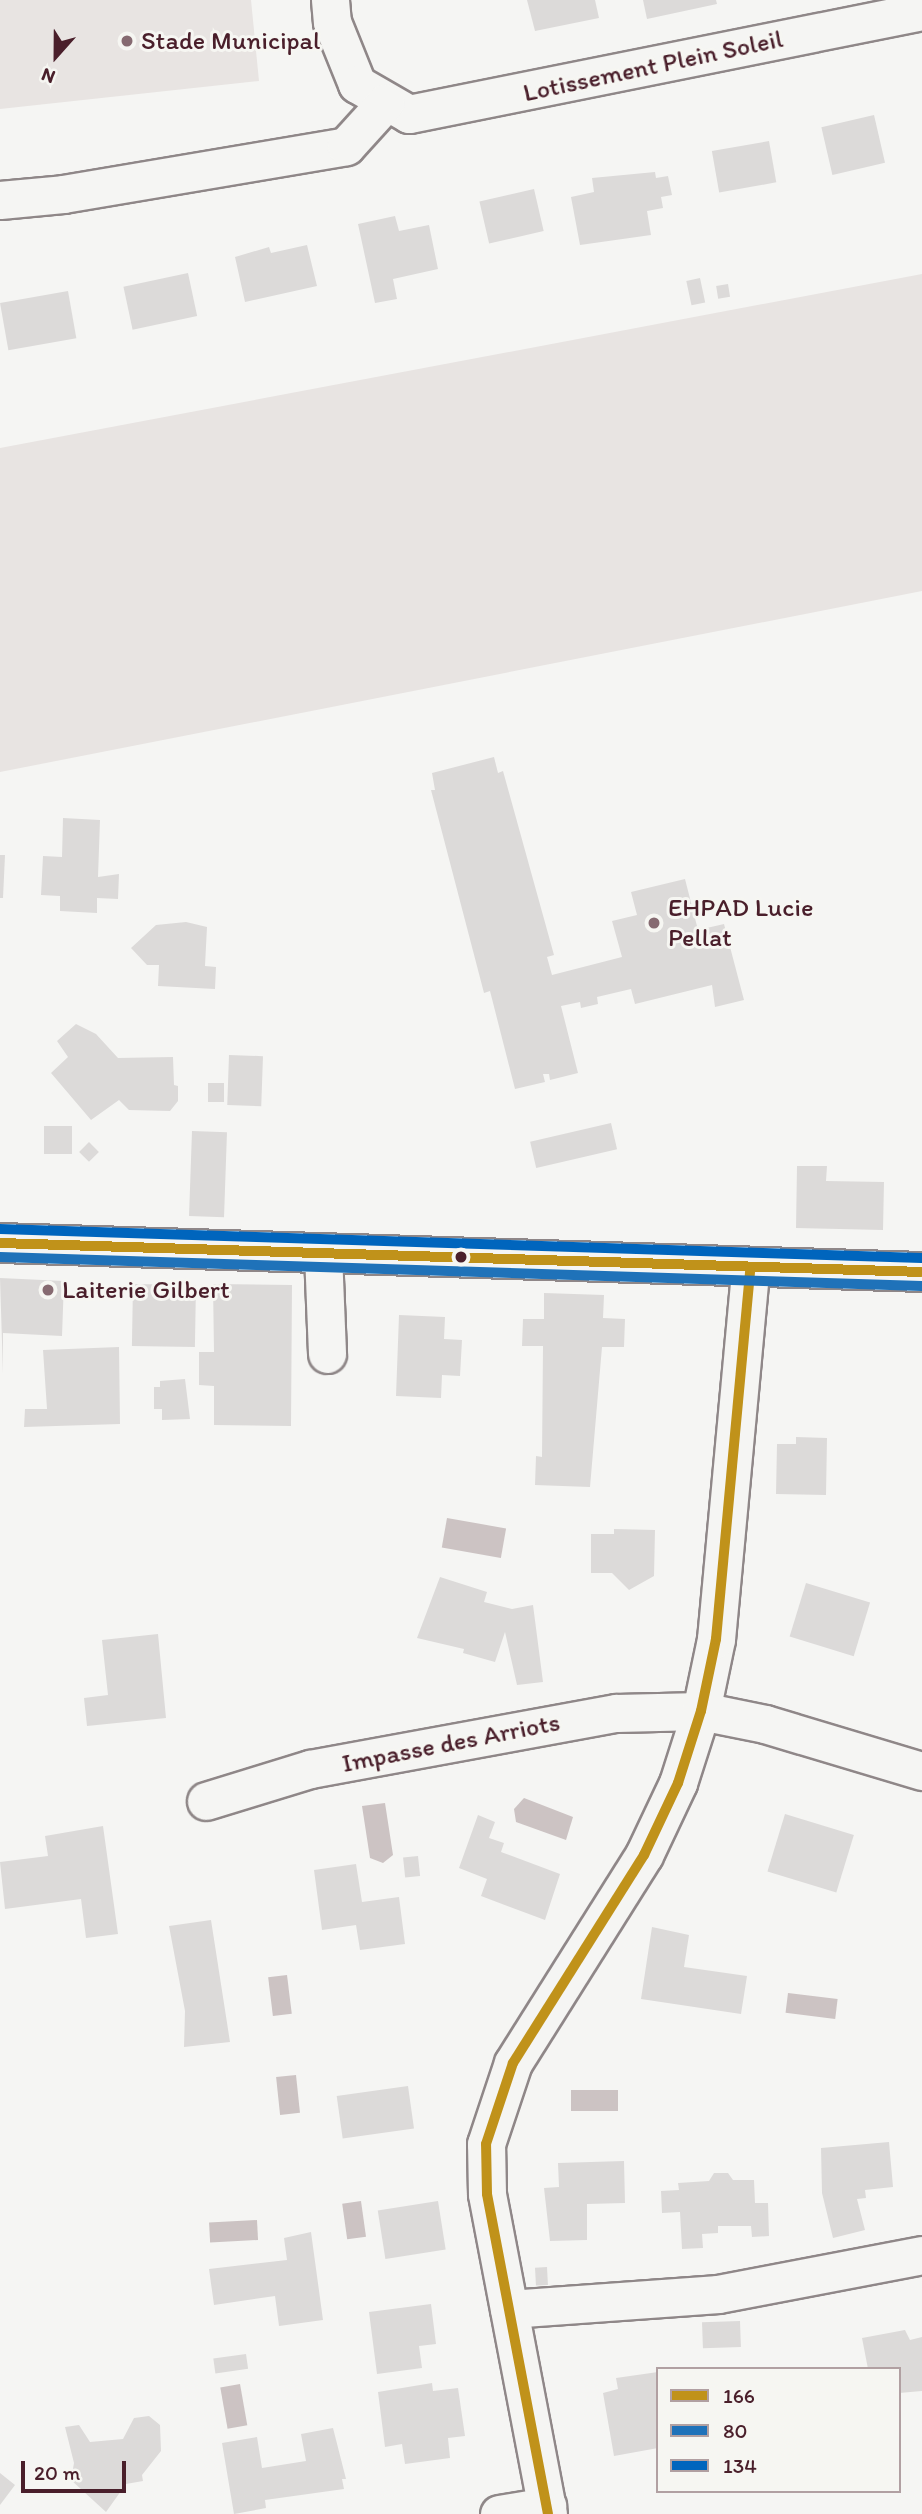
<!DOCTYPE html>
<style>
body{margin:0}
#map{position:relative;width:922px;height:2514px;overflow:hidden;background:#f5f5f3;font-family:Itim,sans-serif}
div>[style]{position:absolute}
[style*='--x']{left:calc(var(--x)*1px);top:calc(var(--y)*1px);width:calc(var(--w)*1px);rotate:calc(var(--a)*1deg)}
.green>*{inset:0;background:#e8e4e2}
.water>*{inset:0;background:#ccc3c3;transform-origin:0 0}
.building>*{inset:0;background:#dcdad9;transform-origin:0 0}
.roads{filter:drop-shadow(2px 0 #8f8788) drop-shadow(-2px 0 #8f8788) drop-shadow(0 2px #8f8788) drop-shadow(0 -2px #8f8788)}
.minor>*{height:37px;margin:-18.5px;padding:0 18.5px;transform-origin:18.5px;border-radius:18.5px;background:#f5f5f3}
.primary>*{height:38px;margin:-19px;padding:0 19px;transform-origin:19px;border-radius:19px;background:#f5f5f3}
.bus-1>*{height:10px;margin:-5px;padding:0 5px;transform-origin:5px;border-radius:5px;background:#c0921a}
.bus-2>*{height:10px;margin:-5px;padding:0 5px;transform-origin:5px;border-radius:5px;background:#1f72b9}
.bus-3>*{height:10px;margin:-5px;padding:0 5px;transform-origin:5px;border-radius:5px;background:#0065bd}
.dots>*{width:19px;height:19px;translate:-50% -50%;box-sizing:border-box;border:4px solid #f6f6f2;border-radius:50%}
span{translate:-50% -50%;white-space:nowrap;text-align:center;line-height:1.15;-webkit-text-stroke:6px #f6f6f2;paint-order:stroke}
.poi-label{font-size:26px;color:#4a1f2b}
.left{translate:0 -50%;text-align:left}
.street-label{font-size:26px;color:#4a1f2b}
.legend{position:absolute;left:656px;top:2367px;width:245px;height:126px;box-sizing:border-box;background:#f6f6f2;border:2px solid #b1a0a2;margin:0;padding:9px 12px;list-style:none;font-size:21px;color:#4a1f2b}
.legend li{display:flex;align-items:center;gap:14px;height:35px}
.legend b{width:35px;border:2px solid #b1a0a2}
.north{position:absolute;left:21px;top:21px;width:70px;height:70px;-webkit-text-stroke:5px #f6f6f2;paint-order:stroke;rotate:201deg;font-size:19px;font-weight:700;line-height:28px;text-align:center;color:#4a1f2b}
.north::after{content:'';display:block;margin:auto;width:24px;height:32px;background:#4a1f2b;clip-path:polygon(50% 0,100% 100%,50% 72%,0 100%)}
.scale{position:absolute;left:21px;top:2461px;width:105px;height:32px;box-sizing:border-box;border:4px solid #4a1f2b;border-top:0;padding-left:9px;font-size:21px;line-height:24px;white-space:nowrap;color:#4a1f2b;-webkit-text-stroke:5px #f6f6f2;paint-order:stroke}
</style>
<div id="map">
<div class="green">
<div style="clip-path:polygon(0 0,251px 0,259px 81px,0 109px)"></div>
<div style="clip-path:polygon(922px 274px,922px 591px,0 772px,0 448px)"></div>
</div>
<div class="water">
<div style="left:447px;top:1518px;width:60px;height:30px;rotate:10deg"></div>
<div style="clip-path:polygon(524px 1798px,573px 1817px,566px 1840px,516px 1822px,514px 1809px)"></div>
<div style="clip-path:polygon(385px 1803px,393px 1855px,383px 1863px,370px 1858px,362px 1806px)"></div>
<div style="left:287px;top:1975px;width:39px;height:19px;rotate:83deg"></div>
<div style="left:788px;top:1993px;width:50px;height:20px;rotate:7deg"></div>
<div style="left:296px;top:2075px;width:38px;height:20px;rotate:84deg"></div>
<div style="left:618px;top:2090px;width:21px;height:47px;rotate:90deg"></div>
<div style="left:361px;top:2201px;width:36px;height:19px;rotate:82deg"></div>
<div style="left:257px;top:2220px;width:20px;height:48px;rotate:87deg"></div>
<div style="left:240px;top:2384px;width:42px;height:20px;rotate:80deg"></div>
</div>
<div class="building">
<div style="clip-path:polygon(527px 0,595px 0,599px 18px,535px 31px)"></div>
<div style="clip-path:polygon(643px 0,716px 0,717px 4px,647px 19px)"></div>
<div style="left:874px;top:115px;width:49px;height:54px;rotate:77deg"></div>
<div style="left:769px;top:141px;width:42px;height:58px;rotate:80deg"></div>
<div style="clip-path:polygon(655px 172px,656px 178px,668px 176px,672px 195px,661px 197px,663px 208px,647px 211px,651px 235px,580px 245px,571px 197px,594px 192px,592px 178px)"></div>
<div style="left:534px;top:189px;width:43px;height:56px;rotate:77deg"></div>
<div style="clip-path:polygon(395px 216px,399px 231px,429px 225px,438px 269px,393px 279px,397px 299px,375px 303px,358px 224px)"></div>
<div style="clip-path:polygon(307px 245px,317px 286px,245px 302px,235px 257px,269px 247px,271px 253px)"></div>
<div style="left:188px;top:273px;width:44px;height:66px;rotate:78deg"></div>
<div style="left:700px;top:278px;width:25px;height:14px;rotate:78deg"></div>
<div style="left:728px;top:284px;width:13px;height:12px;rotate:81deg"></div>
<div style="left:68px;top:291px;width:48px;height:69px;rotate:80deg"></div>
<div style="clip-path:polygon(494px 757px,498px 773px,503px 771px,554px 955px,547px 957px,552px 975px,622px 957px,612px 921px,637px 915px,631px 892px,685px 879px,698px 930px,724px 924px,744px 1000px,715px 1007px,712px 985px,635px 1004px,631px 989px,597px 997px,598px 1004px,581px 1008px,580px 1002px,561px 1006px,578px 1073px,550px 1080px,549px 1074px,543px 1074px,545px 1082px,515px 1089px,490px 991px,484px 993px,431px 790px,435px 790px,432px 773px)"></div>
<div style="clip-path:polygon(63px 818px,100px 820px,98px 877px,119px 874px,118px 899px,97px 898px,97px 913px,60px 911px,60px 896px,41px 895px,43px 856px,62px 857px)"></div>
<div style="clip-path:polygon(0 855px,5px 855px,3px 898px,0 898px)"></div>
<div style="clip-path:polygon(186px 922px,207px 927px,205px 966px,216px 967px,215px 989px,158px 986px,159px 965px,147px 965px,131px 948px,156px 925px)"></div>
<div style="clip-path:polygon(76px 1024px,96px 1034px,118px 1058px,173px 1057px,174px 1085px,178px 1086px,178px 1101px,170px 1111px,129px 1110px,119px 1100px,91px 1120px,51px 1073px,68px 1057px,57px 1041px)"></div>
<div style="left:229px;top:1055px;width:34px;height:50px;rotate:2deg"></div>
<div style="left:208px;top:1083px;width:16px;height:19px"></div>
<div style="left:611px;top:1123px;width:27px;height:83px;rotate:77deg"></div>
<div style="left:44px;top:1126px;width:28px;height:28px"></div>
<div style="left:192px;top:1131px;width:35px;height:85px;rotate:2deg"></div>
<div style="left:89px;top:1142px;width:14px;height:14px;rotate:45deg"></div>
<div style="clip-path:polygon(797px 1166px,827px 1166px,826px 1181px,884px 1182px,883px 1230px,796px 1228px)"></div>
<div style="clip-path:polygon(0 1278px,64px 1281px,62px 1336px,3px 1333px,3px 1374px)"></div>
<div style="left:133px;top:1284px;width:63px;height:62px;rotate:1deg"></div>
<div style="clip-path:polygon(213px 1284px,292px 1285px,291px 1426px,214px 1425px,214px 1386px,199px 1385px,199px 1352px,214px 1352px)"></div>
<div style="clip-path:polygon(544px 1293px,604px 1295px,603px 1318px,625px 1319px,624px 1347px,602px 1347px,590px 1487px,535px 1485px,536px 1456px,542px 1457px,543px 1346px,522px 1346px,523px 1319px,544px 1319px)"></div>
<div style="clip-path:polygon(399px 1315px,445px 1317px,444px 1339px,462px 1340px,460px 1376px,442px 1375px,441px 1398px,396px 1396px)"></div>
<div style="clip-path:polygon(119px 1347px,120px 1424px,24px 1427px,25px 1409px,47px 1409px,43px 1350px)"></div>
<div style="clip-path:polygon(185px 1379px,190px 1419px,162px 1420px,162px 1409px,154px 1409px,154px 1387px,160px 1387px,160px 1381px)"></div>
<div style="clip-path:polygon(796px 1437px,827px 1438px,826px 1495px,776px 1494px,777px 1444px,796px 1444px)"></div>
<div style="clip-path:polygon(614px 1529px,655px 1530px,654px 1576px,629px 1590px,612px 1573px,591px 1573px,591px 1534px,614px 1534px)"></div>
<div style="clip-path:polygon(440px 1577px,487px 1592px,484px 1602px,512px 1609px,533px 1605px,543px 1682px,517px 1685px,505px 1632px,495px 1662px,463px 1653px,464px 1649px,417px 1638px)"></div>
<div style="left:806px;top:1583px;width:67px;height:56px;rotate:17deg"></div>
<div style="clip-path:polygon(158px 1634px,166px 1718px,87px 1726px,84px 1698px,108px 1695px,102px 1640px)"></div>
<div style="left:785px;top:1814px;width:72px;height:60px;rotate:17deg"></div>
<div style="clip-path:polygon(478px 1815px,495px 1822px,489px 1838px,504px 1843px,501px 1852px,560px 1874px,545px 1920px,481px 1896px,487px 1879px,459px 1868px)"></div>
<div style="clip-path:polygon(103px 1826px,118px 1934px,86px 1938px,81px 1899px,5px 1909px,0 1862px,48px 1856px,45px 1836px)"></div>
<div style="left:418px;top:1856px;width:20px;height:15px;rotate:84deg"></div>
<div style="clip-path:polygon(356px 1864px,362px 1902px,399px 1897px,405px 1944px,360px 1950px,356px 1925px,322px 1930px,314px 1870px)"></div>
<div style="clip-path:polygon(211px 1920px,230px 2042px,184px 2047px,185px 2011px,169px 1926px)"></div>
<div style="clip-path:polygon(652px 1927px,689px 1935px,684px 1967px,747px 1976px,741px 2014px,641px 1999px)"></div>
<div style="left:408px;top:2086px;width:43px;height:72px;rotate:82deg"></div>
<div style="clip-path:polygon(889px 2142px,893px 2187px,865px 2190px,866px 2198px,857px 2199px,865px 2230px,833px 2238px,822px 2193px,821px 2148px)"></div>
<div style="clip-path:polygon(624px 2161px,625px 2203px,587px 2204px,587px 2240px,550px 2241px,544px 2188px,559px 2187px,558px 2163px)"></div>
<div style="clip-path:polygon(714px 2173px,728px 2173px,733px 2180px,754px 2180px,755px 2203px,768px 2203px,769px 2236px,752px 2237px,751px 2226px,718px 2226px,718px 2233px,702px 2234px,703px 2248px,682px 2249px,680px 2212px,662px 2213px,661px 2191px,679px 2190px,678px 2183px,709px 2181px)"></div>
<div style="left:438px;top:2201px;width:49px;height:61px;rotate:81deg"></div>
<div style="clip-path:polygon(311px 2232px,323px 2320px,279px 2326px,275px 2296px,214px 2305px,209px 2269px,287px 2260px,284px 2238px)"></div>
<div style="left:547px;top:2267px;width:18px;height:12px;rotate:87deg"></div>
<div style="clip-path:polygon(431px 2304px,436px 2344px,419px 2346px,422px 2368px,377px 2374px,369px 2312px)"></div>
<div style="left:740px;top:2321px;width:26px;height:38px;rotate:88deg"></div>
<div style="clip-path:polygon(905px 2330px,910px 2340px,922px 2337px,922px 2391px,899px 2393px,899px 2369px,868px 2369px,862px 2338px)"></div>
<div style="left:246px;top:2354px;width:15px;height:33px;rotate:82deg"></div>
<div style="clip-path:polygon(658px 2372px,658px 2448px,614px 2456px,603px 2393px,618px 2389px,616px 2378px)"></div>
<div style="clip-path:polygon(432px 2383px,433px 2391px,458px 2388px,465px 2436px,448px 2438px,450px 2458px,405px 2464px,402px 2444px,385px 2447px,378px 2392px)"></div>
<div style="clip-path:polygon(149px 2416px,160px 2425px,161px 2451px,142px 2475px,143px 2481px,126px 2484px,106px 2512px,71px 2480px,74px 2463px,65px 2427px,79px 2425px,90px 2442px,123px 2439px,134px 2418px)"></div>
<div style="clip-path:polygon(333px 2428px,346px 2479px,342px 2479px,344px 2489px,265px 2500px,266px 2508px,234px 2514px,222px 2443px,257px 2437px,262px 2468px,306px 2461px,301px 2434px)"></div>
<div style="clip-path:polygon(0 2473px,15px 2485px,0 2505px)"></div>
</div>
<div class="roads">
<div class="minor">
<div style="--x:330;--y:0;--w:22;--a:85"></div>
<div style="--x:332;--y:22;--w:67;--a:68"></div>
<div style="--x:357;--y:84;--w:60;--a:30"></div>
<div style="--x:409;--y:114;--w:523;--a:-11.35"></div>
<div style="--x:0;--y:200;--w:63;--a:-5.4"></div>
<div style="--x:63;--y:194;--w:287;--a:-9.6"></div>
<div style="--x:346;--y:146;--w:58;--a:-47.8"></div>
<div style="--x:323;--y:1253;--w:101;--a:87.7"></div>
<div style="--x:206;--y:1801;--w:109;--a:-17.1"></div>
<div style="--x:310;--y:1769;--w:311;--a:-10.4"></div>
<div style="--x:616;--y:1713;--w:85;--a:-1.3"></div>
<div style="--x:701;--y:1711;--w:65;--a:11.5"></div>
<div style="--x:765;--y:1724;--w:164;--a:16.7"></div>
<div style="--x:509;--y:2309;--w:210;--a:-4.1"></div>
<div style="--x:718;--y:2294;--w:208;--a:-10.8"></div>
<div style="--x:499;--y:2514;--w:49;--a:-9.5"></div>
<div style="--x:548;--y:2514;--w:326;--a:-100.8"></div>
<div style="--x:487;--y:2194;--w:50;--a:-91.1"></div>
<div style="--x:486;--y:2144;--w:85;--a:-71.6"></div>
<div style="--x:513;--y:2063;--w:246;--a:-57.8"></div>
<div style="--x:644;--y:1855;--w:80;--a:-64.7"></div>
<div style="--x:678;--y:1783;--w:76;--a:-72.3"></div>
<div style="--x:701;--y:1711;--w:74;--a:-78.2"></div>
<div style="--x:716;--y:1639;--w:371;--a:-84.7"></div>
</div>
<div class="primary">
<div style="--x:0;--y:1243;--w:922;--a:1.8"></div>
</div>
</div>
<div class="bus-1">
<div style="--x:0;--y:1243;--w:922;--a:1.8"></div>
<div style="--x:548;--y:2514;--w:326;--a:-100.8"></div>
<div style="--x:487;--y:2194;--w:50;--a:-91.1"></div>
<div style="--x:486;--y:2144;--w:85;--a:-71.6"></div>
<div style="--x:513;--y:2063;--w:246;--a:-57.8"></div>
<div style="--x:644;--y:1855;--w:80;--a:-64.7"></div>
<div style="--x:678;--y:1783;--w:76;--a:-72.3"></div>
<div style="--x:701;--y:1711;--w:74;--a:-78.2"></div>
<div style="--x:716;--y:1639;--w:371;--a:-84.7"></div>
</div>
<div class="bus-2">
<div style="--x:0;--y:1257;--w:922;--a:1.8"></div>
</div>
<div class="bus-3">
<div style="--x:0;--y:1229;--w:922;--a:1.8"></div>
</div>
<div class="dots">
<div style="left:127px;top:41px;background:#866a71"></div>
<div style="left:654px;top:923px;background:#866a71"></div>
<div style="left:461px;top:1257px;background:#4a1f2b"></div>
<div style="left:48px;top:1290px;background:#866a71"></div>
</div>
<div class="poi-label">
<span class="left" style="left:141px;top:41px">Stade Municipal</span>
<span class="left" style="left:668px;top:923px">EHPAD Lucie<br>Pellat</span>
<span class="left" style="left:62px;top:1290px">Laiterie Gilbert</span>
</div>
<div class="street-label">
<span style="left:653px;top:66px;rotate:-12deg">Lotissement Plein Soleil</span>
<span style="left:451px;top:1743px;rotate:-11deg">Impasse des Arriots</span>
</div>
<ul class="legend">
<li><b style="height:9px;background:#c0921a"></b>166</li>
<li><b style="height:9px;background:#1f72b9"></b>80</li>
<li><b style="height:9px;background:#0065bd"></b>134</li>
</ul>
<div class="north">N</div>
<div class="scale">20 m</div>
</div>
